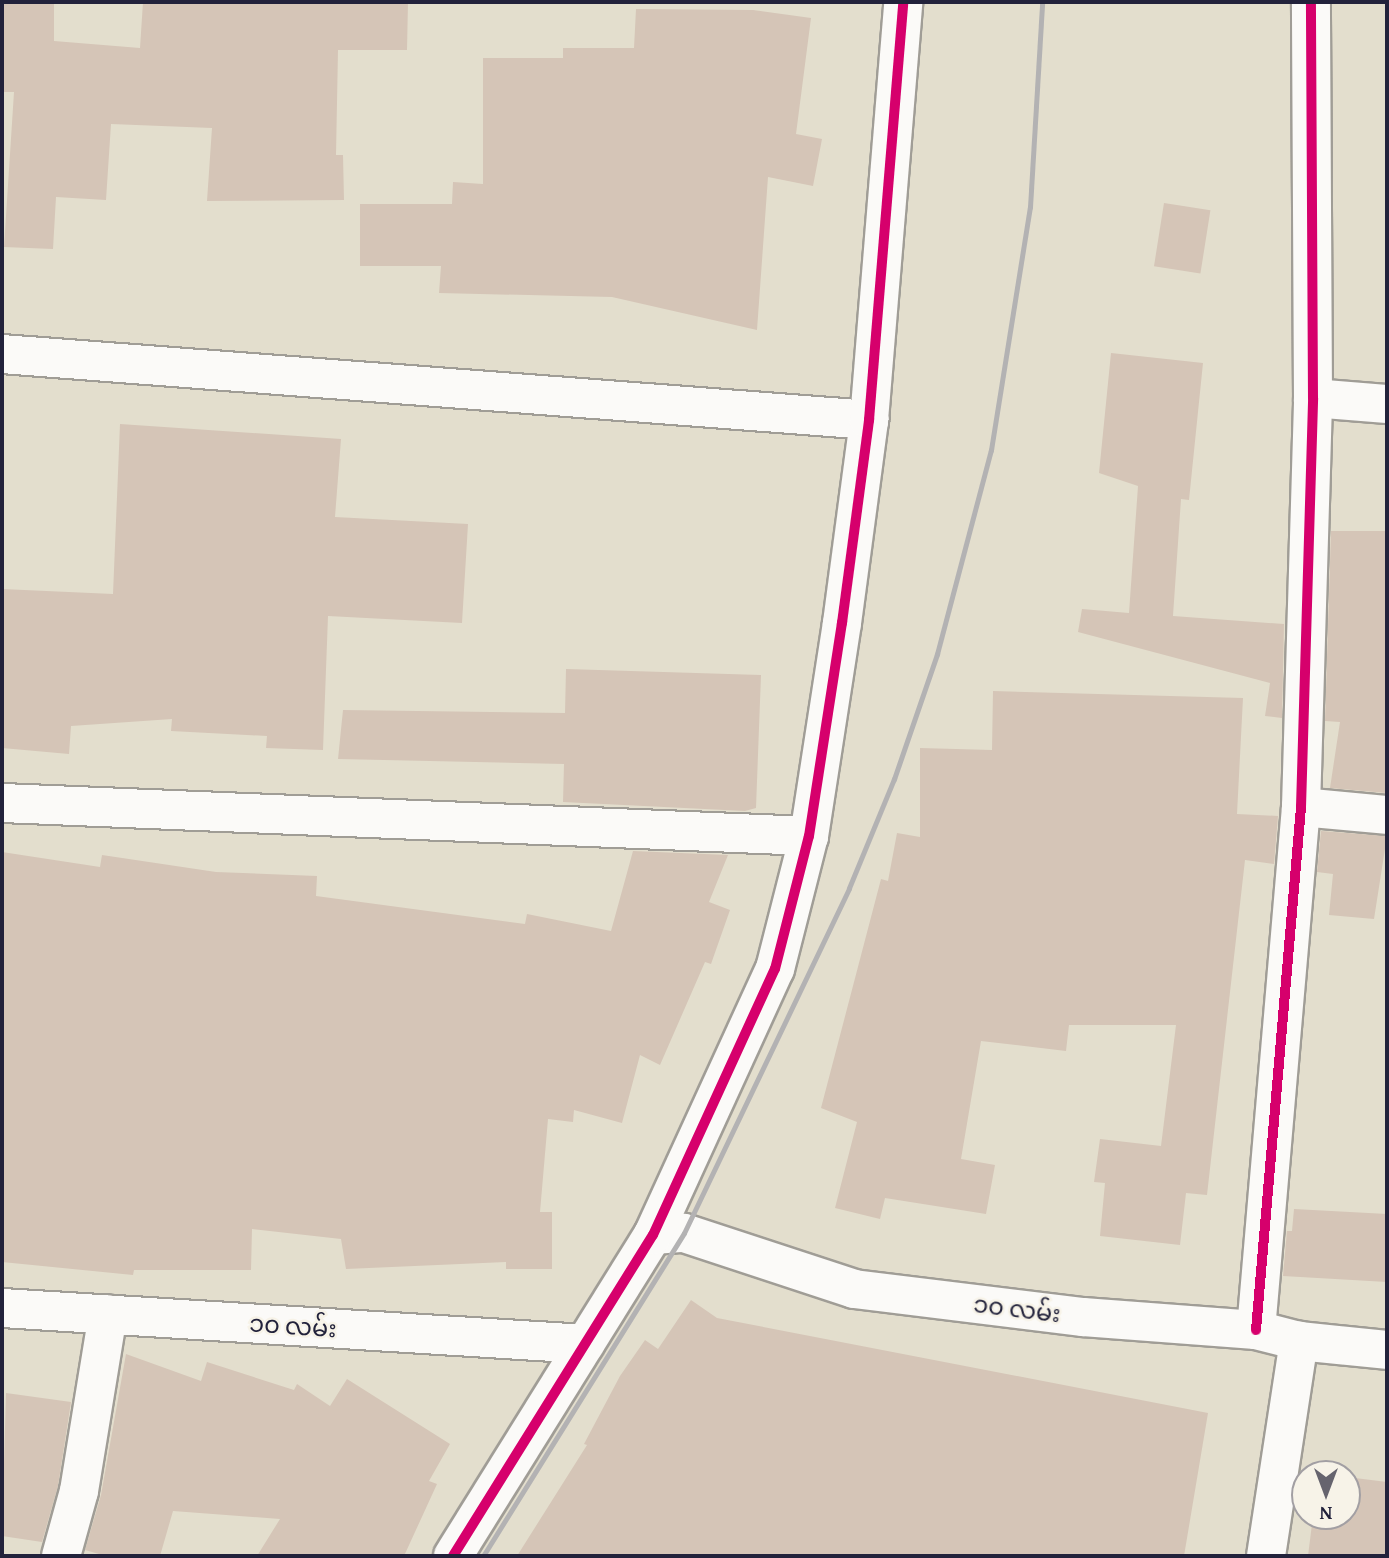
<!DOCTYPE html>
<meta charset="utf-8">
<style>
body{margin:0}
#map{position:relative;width:1389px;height:1558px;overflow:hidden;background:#e3decd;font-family:"Gentium Book Plus","Noto Sans Myanmar",serif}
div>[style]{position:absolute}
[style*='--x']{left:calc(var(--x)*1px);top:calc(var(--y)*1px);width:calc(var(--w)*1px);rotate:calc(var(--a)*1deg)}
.building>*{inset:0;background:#d5c5b7;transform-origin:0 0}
.roads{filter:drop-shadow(2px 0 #a09d96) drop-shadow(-2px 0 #a09d96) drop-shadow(0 2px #a09d96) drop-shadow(0 -2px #a09d96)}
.street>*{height:38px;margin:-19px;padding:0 19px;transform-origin:19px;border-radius:19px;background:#fbfaf8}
.rail>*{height:5px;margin:-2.5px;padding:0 2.5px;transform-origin:2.5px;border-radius:2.5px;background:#b3b2b3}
.cycleway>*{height:10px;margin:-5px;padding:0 5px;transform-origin:5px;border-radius:5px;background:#d6006c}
span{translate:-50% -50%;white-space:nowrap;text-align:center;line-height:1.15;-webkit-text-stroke:5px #f7f3e8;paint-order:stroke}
.street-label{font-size:24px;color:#22223b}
.frame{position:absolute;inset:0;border:4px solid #22223b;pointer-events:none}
.north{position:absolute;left:1291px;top:1460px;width:70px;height:70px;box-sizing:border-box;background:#f7f3e8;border:2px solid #a29fa3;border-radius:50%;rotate:180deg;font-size:19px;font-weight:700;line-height:28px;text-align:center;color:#22223b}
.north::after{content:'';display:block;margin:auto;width:24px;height:32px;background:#66646e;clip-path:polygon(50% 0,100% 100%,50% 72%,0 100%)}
</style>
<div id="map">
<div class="building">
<div style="clip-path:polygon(2px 2px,54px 2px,54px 41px,140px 48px,143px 2px,408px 2px,407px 50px,338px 50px,336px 155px,343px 155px,344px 200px,207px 201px,212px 128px,111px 124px,106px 200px,56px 197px,53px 249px,4px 247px,14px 92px,2px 92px)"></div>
<div style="clip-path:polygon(636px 9px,753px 10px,811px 18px,796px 134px,822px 139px,813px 186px,768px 177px,757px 330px,612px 297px,439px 293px,441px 266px,360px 266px,360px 204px,452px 204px,453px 182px,483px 184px,483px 58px,563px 58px,563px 48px,634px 48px)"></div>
<div style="left:1164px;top:203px;width:47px;height:64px;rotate:9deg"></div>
<div style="clip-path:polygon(1111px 353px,1203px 363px,1189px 500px,1181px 499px,1173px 616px,1284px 624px,1282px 718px,1265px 716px,1270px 683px,1078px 632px,1082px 609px,1129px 613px,1138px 486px,1099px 473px)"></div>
<div style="clip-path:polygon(120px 424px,341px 439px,335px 517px,468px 524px,462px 623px,328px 616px,323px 750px,266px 748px,267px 736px,171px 731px,172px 719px,71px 726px,69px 754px,2px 748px,2px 589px,113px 594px)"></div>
<div style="clip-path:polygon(1331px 531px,1387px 531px,1387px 793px,1330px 788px,1340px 722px,1325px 721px)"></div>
<div style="clip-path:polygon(566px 669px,761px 675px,756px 808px,745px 811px,563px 802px,564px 764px,338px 759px,343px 710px,565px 713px)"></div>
<div style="clip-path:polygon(993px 691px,1243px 698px,1237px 814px,1278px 816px,1274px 864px,1245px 860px,1207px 1195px,1186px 1193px,1180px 1245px,1100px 1236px,1105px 1183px,1094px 1182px,1100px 1139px,1161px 1146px,1176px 1025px,1069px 1025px,1066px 1051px,981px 1041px,961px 1159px,995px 1165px,986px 1214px,885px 1198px,880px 1219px,835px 1208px,857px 1122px,821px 1108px,881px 879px,888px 881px,897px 833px,920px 837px,920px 748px,992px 750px)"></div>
<div style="clip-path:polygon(1321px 831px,1387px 836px,1374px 919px,1329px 915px,1333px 874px,1317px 872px)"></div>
<div style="clip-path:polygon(633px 851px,728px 855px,709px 902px,730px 910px,711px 964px,705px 962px,660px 1065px,640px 1055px,622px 1123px,574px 1110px,573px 1122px,548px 1119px,540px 1212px,552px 1212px,552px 1269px,506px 1269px,506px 1262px,346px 1269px,341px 1239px,252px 1229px,251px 1270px,134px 1270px,133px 1275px,2px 1262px,2px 852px,100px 867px,102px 855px,216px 872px,317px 876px,316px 896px,525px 924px,527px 914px,611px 931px)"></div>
<div style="clip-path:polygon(1294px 1209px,1387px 1214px,1387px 1282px,1283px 1276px,1287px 1231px,1292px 1231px)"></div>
<div style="clip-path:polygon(691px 1300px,717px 1318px,1208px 1413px,1184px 1556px,517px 1556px,587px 1445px,584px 1444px,620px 1376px,645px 1340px,658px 1349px)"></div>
<div style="clip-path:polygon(126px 1354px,201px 1381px,207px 1362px,294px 1390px,297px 1384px,330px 1406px,347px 1379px,450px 1444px,429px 1481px,437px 1484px,404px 1556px,257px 1556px,280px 1519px,173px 1511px,160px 1556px,106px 1556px,85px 1550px,101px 1495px)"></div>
<div style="clip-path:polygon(6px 1393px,71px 1402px,58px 1486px,42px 1542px,2px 1536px)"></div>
<div style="clip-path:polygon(1347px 1477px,1387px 1482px,1387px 1556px,1308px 1556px,1313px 1516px,1347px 1516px)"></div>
</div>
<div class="roads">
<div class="street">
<div style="--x:2;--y:354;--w:870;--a:4.35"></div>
<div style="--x:1313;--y:398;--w:74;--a:4.6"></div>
<div style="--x:2;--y:803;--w:808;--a:2.34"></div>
<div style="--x:1301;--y:807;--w:86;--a:5.3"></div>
<div style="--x:653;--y:1235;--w:31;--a:-4"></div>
<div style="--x:684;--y:1233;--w:179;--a:18.2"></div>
<div style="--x:854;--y:1289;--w:231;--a:7"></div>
<div style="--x:1083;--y:1317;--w:173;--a:4.3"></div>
<div style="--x:1256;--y:1330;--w:44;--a:14.3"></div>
<div style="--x:1299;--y:1341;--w:88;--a:5.8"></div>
<div style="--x:2;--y:1308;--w:584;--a:3.53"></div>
<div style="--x:1256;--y:1330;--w:525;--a:-85.08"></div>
<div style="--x:1301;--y:807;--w:409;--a:-88.3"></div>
<div style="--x:1313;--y:398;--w:396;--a:-90.3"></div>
<div style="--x:61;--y:1556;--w:67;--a:-74.5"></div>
<div style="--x:79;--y:1491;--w:179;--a:-80.7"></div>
<div style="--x:453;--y:1556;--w:378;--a:-58.1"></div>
<div style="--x:653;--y:1235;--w:293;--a:-65.4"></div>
<div style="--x:775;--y:969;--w:137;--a:-75.7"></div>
<div style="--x:809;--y:836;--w:216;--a:-81.2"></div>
<div style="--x:842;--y:623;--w:205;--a:-82.4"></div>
<div style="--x:869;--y:420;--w:419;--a:-85.3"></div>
<div style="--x:1266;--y:1556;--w:218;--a:-81.3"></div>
</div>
</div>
<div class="rail">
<div style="--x:483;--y:1556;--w:380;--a:-58.1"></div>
<div style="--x:684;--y:1233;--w:382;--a:-64.4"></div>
<div style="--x:849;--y:888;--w:118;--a:-67.6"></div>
<div style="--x:894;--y:779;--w:132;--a:-71"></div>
<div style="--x:937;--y:654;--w:211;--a:-75.2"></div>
<div style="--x:991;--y:450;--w:246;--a:-80.9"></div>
<div style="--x:1030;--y:207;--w:205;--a:-86.6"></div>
</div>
<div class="cycleway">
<div style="--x:1256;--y:1330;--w:525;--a:-85.08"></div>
<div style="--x:1301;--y:807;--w:409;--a:-88.3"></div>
<div style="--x:1313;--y:398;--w:396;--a:-90.3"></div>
<div style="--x:453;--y:1556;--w:378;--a:-58.1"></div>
<div style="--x:653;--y:1235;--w:293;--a:-65.4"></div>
<div style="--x:775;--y:969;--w:137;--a:-75.7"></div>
<div style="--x:809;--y:836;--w:216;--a:-81.2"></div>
<div style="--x:842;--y:623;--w:205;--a:-82.4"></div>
<div style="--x:869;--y:420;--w:419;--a:-85.3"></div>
</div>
<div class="street-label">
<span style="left:1017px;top:1309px;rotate:7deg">၁၀ လမ်း</span>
<span style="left:293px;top:1326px;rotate:4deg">၁၀ လမ်း</span>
</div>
<div class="frame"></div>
<div class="north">N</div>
</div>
